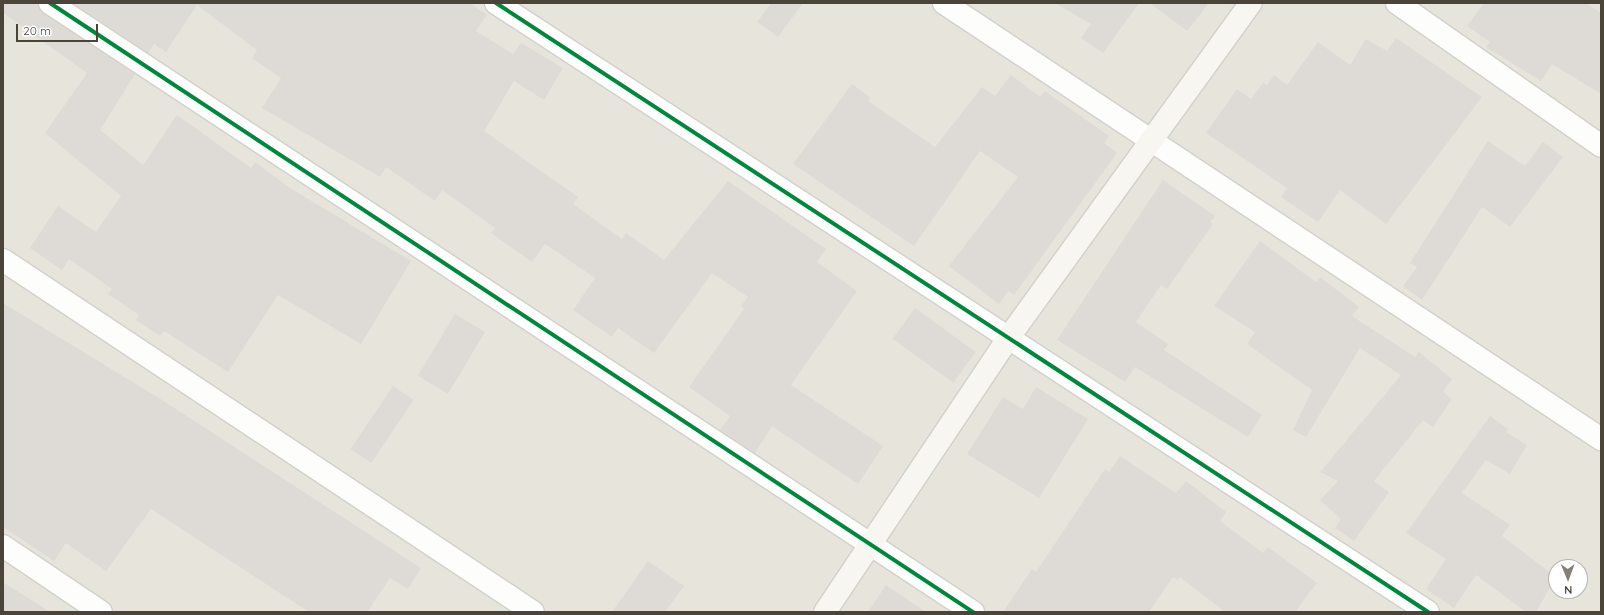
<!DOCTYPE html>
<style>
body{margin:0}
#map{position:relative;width:1604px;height:615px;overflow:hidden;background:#f4f2ee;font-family:Quicksand,sans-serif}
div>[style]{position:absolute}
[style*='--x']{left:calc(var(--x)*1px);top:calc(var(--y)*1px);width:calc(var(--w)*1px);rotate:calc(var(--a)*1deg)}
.residential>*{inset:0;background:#e7e4dc}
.building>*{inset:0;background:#dedbd6;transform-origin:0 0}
.roads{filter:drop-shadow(1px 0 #d2d0cb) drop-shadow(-1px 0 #d2d0cb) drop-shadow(0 1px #d2d0cb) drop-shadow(0 -1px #d2d0cb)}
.street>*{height:22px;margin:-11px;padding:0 11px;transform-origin:11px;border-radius:11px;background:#fdfdfc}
.secondary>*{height:22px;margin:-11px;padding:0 11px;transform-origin:11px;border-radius:11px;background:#f7f6f1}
.cycleway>*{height:4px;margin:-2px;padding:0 2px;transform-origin:2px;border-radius:2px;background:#00873e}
span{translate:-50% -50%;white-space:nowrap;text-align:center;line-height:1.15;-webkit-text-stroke:3.5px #fff;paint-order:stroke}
.frame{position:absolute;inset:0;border:4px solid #4b4439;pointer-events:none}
.north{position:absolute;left:1548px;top:559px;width:40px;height:40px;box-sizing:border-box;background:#fff;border:1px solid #b7b4b0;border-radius:50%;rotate:179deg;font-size:11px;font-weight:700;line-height:16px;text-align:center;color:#4b4439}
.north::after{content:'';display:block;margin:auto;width:14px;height:18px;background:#868178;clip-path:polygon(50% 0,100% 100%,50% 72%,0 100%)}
.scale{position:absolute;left:16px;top:24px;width:82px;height:18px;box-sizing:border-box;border:2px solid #4b4439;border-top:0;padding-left:5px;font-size:12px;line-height:14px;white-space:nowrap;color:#4b4439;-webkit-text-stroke:3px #fff;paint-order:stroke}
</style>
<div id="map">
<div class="residential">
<div style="clip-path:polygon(evenodd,3px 3px,1601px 3px,1601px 612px,3px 612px,3px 3px,1556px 567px,1580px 567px,1580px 591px,1556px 591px,1556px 567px)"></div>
</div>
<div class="building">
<div style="clip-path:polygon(3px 3px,38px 3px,43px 13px,135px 74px,100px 130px,143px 165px,177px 115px,251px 168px,255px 162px,290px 188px,411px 261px,361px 344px,278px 295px,228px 372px,164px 331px,160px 336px,136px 320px,139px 315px,108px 294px,112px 289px,69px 259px,62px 270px,30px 248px,58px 206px,96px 232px,121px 196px,45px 133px,87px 73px,3px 13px)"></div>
<div style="clip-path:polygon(73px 3px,470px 3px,487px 15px,476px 31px,513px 54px,521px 43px,563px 68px,544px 100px,514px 81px,484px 131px,578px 197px,573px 204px,622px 239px,626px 233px,664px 260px,728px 181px,826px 249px,817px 262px,857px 291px,791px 385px,883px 446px,858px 484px,772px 426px,755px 453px,720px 430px,730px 416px,689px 387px,744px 309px,741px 306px,748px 297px,712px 273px,654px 353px,618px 328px,612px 337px,573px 310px,595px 278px,545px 244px,532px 262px,491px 233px,495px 228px,442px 190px,435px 201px,386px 167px,380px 177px,262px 108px,281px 78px,252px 58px,257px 50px,197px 5px,166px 52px,154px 44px,148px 53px)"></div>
<div style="clip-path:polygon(771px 3px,803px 3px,778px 37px,757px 22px)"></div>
<div style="clip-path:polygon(1055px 3px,1139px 3px,1103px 53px,1081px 38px,1091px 24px)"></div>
<div style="clip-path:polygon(1150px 3px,1209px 3px,1187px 31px)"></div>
<div style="clip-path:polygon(1484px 3px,1586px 3px,1601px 13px,1601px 94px,1552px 64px,1541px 81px,1486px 47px,1490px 42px,1467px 26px)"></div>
<div style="clip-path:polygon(1396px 38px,1482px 97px,1386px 224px,1340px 190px,1318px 222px,1281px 197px,1287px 188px,1206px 133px,1237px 89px,1251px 99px,1263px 83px,1267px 85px,1274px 75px,1287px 85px,1318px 42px,1350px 65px,1366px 39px,1387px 51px)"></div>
<div style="clip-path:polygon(1011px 75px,1040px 97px,1045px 91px,1109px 136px,1104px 143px,1117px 153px,1014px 295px,1008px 291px,999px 304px,949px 266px,1018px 177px,980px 151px,914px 246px,793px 164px,852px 84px,871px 98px,868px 101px,935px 147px,982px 87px,995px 96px)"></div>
<div style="clip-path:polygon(1488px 141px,1525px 166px,1543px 142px,1563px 157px,1510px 227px,1482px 207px,1422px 300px,1403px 286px,1417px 267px,1410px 263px)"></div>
<div style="clip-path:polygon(1163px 180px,1215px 216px,1210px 222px,1213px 224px,1167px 289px,1161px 285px,1136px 322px,1168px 344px,1164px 350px,1262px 415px,1248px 437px,1135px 367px,1125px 382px,1057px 340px)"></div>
<div style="clip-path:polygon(1260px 241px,1316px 282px,1320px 277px,1359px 307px,1352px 316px,1415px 357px,1419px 352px,1452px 379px,1443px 392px,1452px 399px,1433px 427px,1423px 420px,1374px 481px,1389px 492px,1354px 541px,1335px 528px,1341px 519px,1320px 500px,1338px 481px,1320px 472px,1401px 375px,1360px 348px,1306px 437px,1293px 430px,1312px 390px,1247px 344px,1255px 332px,1214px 306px)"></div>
<div style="clip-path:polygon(3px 303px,162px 400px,421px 568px,408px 589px,390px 578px,367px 612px,309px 612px,151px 509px,106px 571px,66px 543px,54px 561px,3px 527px)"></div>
<div style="left:915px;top:308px;width:75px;height:38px;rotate:36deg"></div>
<div style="left:455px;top:314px;width:35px;height:72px;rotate:31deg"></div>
<div style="left:393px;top:386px;width:25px;height:76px;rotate:34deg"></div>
<div style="clip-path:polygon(1036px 387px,1088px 419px,1039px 498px,967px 454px,1003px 397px,1023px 409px)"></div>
<div style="clip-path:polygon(1490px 416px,1508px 429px,1506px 432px,1527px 445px,1510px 474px,1486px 460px,1462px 493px,1510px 525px,1502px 536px,1556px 577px,1536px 612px,1526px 612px,1476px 575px,1454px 608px,1426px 589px,1446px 559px,1406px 533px)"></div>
<div style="clip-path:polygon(1120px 456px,1176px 493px,1186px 481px,1226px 512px,1220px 521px,1263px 553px,1268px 547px,1317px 583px,1295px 612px,1225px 612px,1180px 577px,1178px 580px,1173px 577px,1149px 612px,1003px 612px,1032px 569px,1036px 572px,1105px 469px,1109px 472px)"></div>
<div style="clip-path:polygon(648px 561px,684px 586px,665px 612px,612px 612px)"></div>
<div style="clip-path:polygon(3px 582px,50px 612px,3px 612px)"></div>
<div style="clip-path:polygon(886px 585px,926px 612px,868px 612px)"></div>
</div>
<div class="roads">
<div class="street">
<div style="--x:50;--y:3;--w:1106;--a:33.42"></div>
<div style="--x:496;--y:3;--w:1113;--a:33.16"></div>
<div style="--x:944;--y:3;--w:789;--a:33.57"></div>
<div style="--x:1397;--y:3;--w:249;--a:35"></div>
<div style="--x:3;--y:260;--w:636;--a:33.59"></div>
<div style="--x:3;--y:546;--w:118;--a:34"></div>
</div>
<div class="secondary">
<div style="--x:825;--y:612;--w:331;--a:-56.2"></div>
<div style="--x:1009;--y:337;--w:412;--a:-54.1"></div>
</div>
</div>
<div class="cycleway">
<div style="--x:50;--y:3;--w:1106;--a:33.42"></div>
<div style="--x:496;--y:3;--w:1113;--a:33.16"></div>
</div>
<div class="frame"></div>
<div class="north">N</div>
<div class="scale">20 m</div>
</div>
